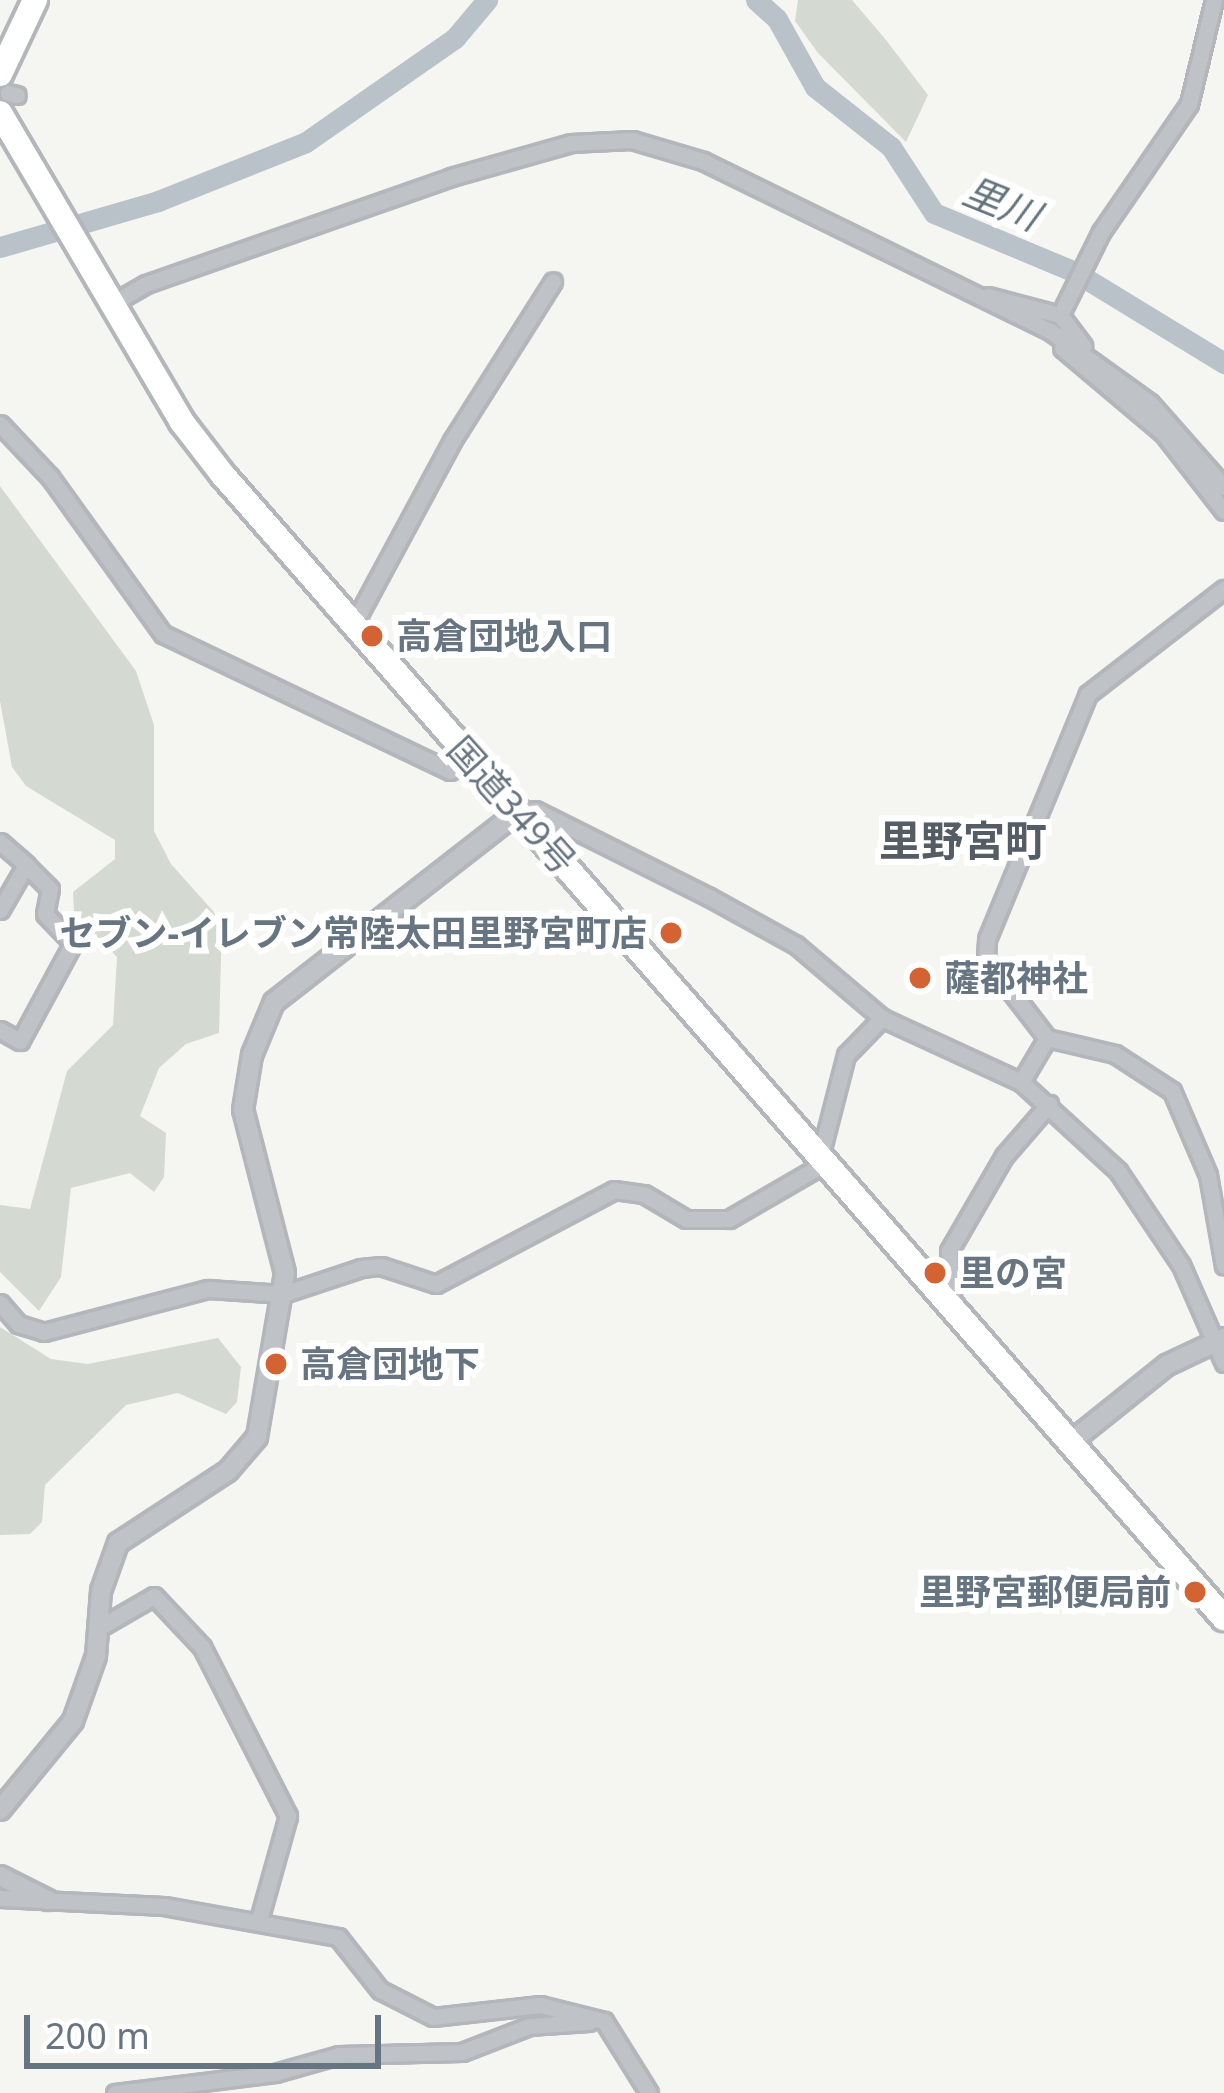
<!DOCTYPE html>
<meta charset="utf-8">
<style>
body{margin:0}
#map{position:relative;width:1224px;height:2093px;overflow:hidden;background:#f5f5f2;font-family:"Noto Sans","Noto Sans JP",sans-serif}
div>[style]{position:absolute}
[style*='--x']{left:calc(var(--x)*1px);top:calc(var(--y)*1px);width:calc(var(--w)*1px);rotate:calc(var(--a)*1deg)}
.green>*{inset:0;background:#d4dad2}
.river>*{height:21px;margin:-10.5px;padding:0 10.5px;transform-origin:10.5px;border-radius:10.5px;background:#b9c2c8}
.roads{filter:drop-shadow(3px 0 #b3b6ba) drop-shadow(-3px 0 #b3b6ba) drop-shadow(0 3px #b3b6ba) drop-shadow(0 -3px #b3b6ba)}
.minor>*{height:15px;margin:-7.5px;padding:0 7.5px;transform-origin:7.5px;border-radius:7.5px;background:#bfc2c6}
.tertiary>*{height:18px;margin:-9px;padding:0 9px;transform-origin:9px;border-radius:9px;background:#bfc2c6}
.primary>*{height:24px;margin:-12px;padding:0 12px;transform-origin:12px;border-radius:12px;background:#fff}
.trunk>*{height:24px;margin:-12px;padding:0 12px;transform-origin:12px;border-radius:12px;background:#fff}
.dots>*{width:33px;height:33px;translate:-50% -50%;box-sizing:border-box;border:6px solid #fff;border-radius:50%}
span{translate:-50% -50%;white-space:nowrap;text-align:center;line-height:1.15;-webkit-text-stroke:12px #fff;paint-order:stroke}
.poi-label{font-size:36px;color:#677481;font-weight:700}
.left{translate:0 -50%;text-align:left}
.right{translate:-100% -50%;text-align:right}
.street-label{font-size:36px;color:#677481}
.water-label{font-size:39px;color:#63747e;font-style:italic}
.quarter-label{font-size:42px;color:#545d66;font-weight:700}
.scale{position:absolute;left:24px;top:2015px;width:357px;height:54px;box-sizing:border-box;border:6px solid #677481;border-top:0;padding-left:15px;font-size:36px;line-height:42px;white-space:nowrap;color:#677481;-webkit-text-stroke:9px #fff;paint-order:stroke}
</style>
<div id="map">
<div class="green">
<div style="clip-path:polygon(798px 0,852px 0,886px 40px,928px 95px,906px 142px,818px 53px,795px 21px)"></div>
<div style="clip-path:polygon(0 486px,136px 671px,154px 725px,154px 831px,171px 864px,222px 921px,219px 1033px,186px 1044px,159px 1068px,140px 1116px,166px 1133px,164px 1177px,154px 1192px,130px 1173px,71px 1188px,61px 1277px,39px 1311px,0 1272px,0 1205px,30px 1209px,67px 1071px,113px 1025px,117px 957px,74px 912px,73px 892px,115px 859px,115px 840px,26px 786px,12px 767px,0 701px)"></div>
<div style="clip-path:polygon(0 1327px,51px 1359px,88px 1364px,218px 1338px,241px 1367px,237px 1402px,226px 1414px,178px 1393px,126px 1405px,45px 1485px,42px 1522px,30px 1534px,0 1535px)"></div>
</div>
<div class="river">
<div style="--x:756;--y:0;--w:28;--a:42"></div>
<div style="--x:777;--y:19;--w:78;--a:60.8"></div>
<div style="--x:815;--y:87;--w:97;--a:38.3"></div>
<div style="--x:891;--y:147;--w:79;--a:56.9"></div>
<div style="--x:934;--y:213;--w:153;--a:22.7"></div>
<div style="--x:1075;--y:272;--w:175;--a:31.4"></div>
<div style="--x:0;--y:247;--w:165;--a:-16.2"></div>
<div style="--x:158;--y:201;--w:159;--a:-21.7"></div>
<div style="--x:306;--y:142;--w:182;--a:-34.9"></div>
<div style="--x:455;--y:38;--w:50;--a:-49.9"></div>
</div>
<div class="roads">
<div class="minor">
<div style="--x:8;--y:93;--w:9;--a:13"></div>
<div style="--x:988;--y:296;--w:74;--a:14.8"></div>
<div style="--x:1060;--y:315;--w:39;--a:53"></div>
<div style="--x:113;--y:303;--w:38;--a:-30"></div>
<div style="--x:146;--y:284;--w:323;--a:-19.3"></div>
<div style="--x:451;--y:177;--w:125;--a:-15.8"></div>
<div style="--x:571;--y:143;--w:61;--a:-2.8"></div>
<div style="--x:632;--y:140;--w:74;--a:16.5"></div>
<div style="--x:703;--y:161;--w:386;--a:26.1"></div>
<div style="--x:1050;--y:331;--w:123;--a:35.8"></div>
<div style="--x:1150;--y:403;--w:112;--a:48.6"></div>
<div style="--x:1060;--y:315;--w:93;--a:-63.7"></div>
<div style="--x:1101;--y:232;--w:155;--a:-55.5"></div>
<div style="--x:1189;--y:104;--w:107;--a:-76.5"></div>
<div style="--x:1062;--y:348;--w:132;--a:40.1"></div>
<div style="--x:1163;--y:433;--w:99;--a:52"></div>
<div style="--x:0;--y:424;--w:73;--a:46.7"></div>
<div style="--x:50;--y:477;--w:193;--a:54.3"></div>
<div style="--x:163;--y:634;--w:318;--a:25.5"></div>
<div style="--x:450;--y:771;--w:24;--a:-24"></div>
<div style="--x:353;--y:625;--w:209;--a:-61.7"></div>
<div style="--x:452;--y:441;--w:189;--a:-57.7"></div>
<div style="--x:518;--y:812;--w:17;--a:-7"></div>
<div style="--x:535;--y:810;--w:195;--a:26.6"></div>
<div style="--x:709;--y:897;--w:99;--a:28.9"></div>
<div style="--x:796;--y:945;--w:113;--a:40.3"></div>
<div style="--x:882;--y:1018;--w:153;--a:24.7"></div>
<div style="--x:1021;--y:1082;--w:132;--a:42.5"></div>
<div style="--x:1118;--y:1171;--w:113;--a:56.2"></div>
<div style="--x:1181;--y:1265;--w:107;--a:66.3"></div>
<div style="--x:0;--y:842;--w:35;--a:41"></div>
<div style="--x:26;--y:865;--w:52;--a:120"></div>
<div style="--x:0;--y:1030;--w:23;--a:29"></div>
<div style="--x:20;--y:1041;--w:111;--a:-61.6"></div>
<div style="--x:73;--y:943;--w:40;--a:-134"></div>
<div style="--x:45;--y:914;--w:25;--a:-79"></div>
<div style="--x:50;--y:889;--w:34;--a:-135"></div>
<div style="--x:1047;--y:1038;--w:70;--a:13.2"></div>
<div style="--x:1115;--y:1054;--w:68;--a:33"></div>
<div style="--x:1172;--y:1091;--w:91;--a:66.8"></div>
<div style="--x:1208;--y:1175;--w:92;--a:80"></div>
<div style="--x:1021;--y:1082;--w:51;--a:-59.4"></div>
<div style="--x:1047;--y:1038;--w:100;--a:-127.7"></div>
<div style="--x:986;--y:959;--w:20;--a:-87"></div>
<div style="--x:987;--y:939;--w:265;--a:-67.6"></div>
<div style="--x:1088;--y:694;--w:172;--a:-37.7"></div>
<div style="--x:0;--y:1303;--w:28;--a:49"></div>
<div style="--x:18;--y:1324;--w:27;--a:17"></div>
<div style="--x:44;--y:1332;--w:170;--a:-14.7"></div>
<div style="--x:208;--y:1289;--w:75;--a:3.8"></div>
<div style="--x:283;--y:1294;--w:82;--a:-18.4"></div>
<div style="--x:361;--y:1268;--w:20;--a:-6"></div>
<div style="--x:381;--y:1266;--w:58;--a:18.1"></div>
<div style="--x:436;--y:1284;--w:201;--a:-27.8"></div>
<div style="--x:614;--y:1190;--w:30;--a:8"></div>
<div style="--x:644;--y:1194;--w:49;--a:30.8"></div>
<div style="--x:686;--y:1219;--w:43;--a:0"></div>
<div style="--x:729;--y:1219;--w:102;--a:-30.1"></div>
<div style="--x:817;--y:1168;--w:117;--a:-75.6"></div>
<div style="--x:846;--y:1055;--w:52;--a:-45.8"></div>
<div style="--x:953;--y:1308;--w:57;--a:-94"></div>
<div style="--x:949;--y:1251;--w:110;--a:-59.9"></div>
<div style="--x:1004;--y:1156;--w:69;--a:-49.1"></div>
<div style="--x:102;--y:1626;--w:60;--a:-30"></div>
<div style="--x:154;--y:1596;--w:70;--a:46.7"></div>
<div style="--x:202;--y:1647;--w:190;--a:63"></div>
<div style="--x:288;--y:1816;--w:108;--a:105.6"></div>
<div style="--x:0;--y:1898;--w:164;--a:2.8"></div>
<div style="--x:164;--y:1906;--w:177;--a:10.1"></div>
<div style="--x:338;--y:1937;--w:68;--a:51.6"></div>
<div style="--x:380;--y:1990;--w:59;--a:27"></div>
<div style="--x:433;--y:2017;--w:108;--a:-6.4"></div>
<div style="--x:540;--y:2005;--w:66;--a:14"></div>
<div style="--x:604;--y:2021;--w:85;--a:58"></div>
<div style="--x:115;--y:2093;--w:161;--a:-7.1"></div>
<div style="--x:275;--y:2073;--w:66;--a:-15.7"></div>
<div style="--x:339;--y:2055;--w:123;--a:-1.4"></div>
<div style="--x:462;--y:2052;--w:72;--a:-21.2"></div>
<div style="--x:529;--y:2026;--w:60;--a:-3.8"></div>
</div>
<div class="tertiary">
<div style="--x:1072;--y:1441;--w:122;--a:-38.7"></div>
<div style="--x:1167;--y:1365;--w:63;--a:-25.3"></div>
<div style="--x:0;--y:1810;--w:115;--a:-50.6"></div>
<div style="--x:73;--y:1721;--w:69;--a:-70.5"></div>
<div style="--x:96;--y:1656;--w:65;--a:-85.6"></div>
<div style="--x:101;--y:1591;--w:51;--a:-70.5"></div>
<div style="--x:118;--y:1543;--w:131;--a:-33.2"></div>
<div style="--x:228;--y:1471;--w:45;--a:-49.5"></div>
<div style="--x:257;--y:1437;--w:166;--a:-80.3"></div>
<div style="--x:285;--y:1273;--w:168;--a:-104.4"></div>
<div style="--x:243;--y:1110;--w:56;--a:-80.7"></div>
<div style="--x:252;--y:1055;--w:57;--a:-67.5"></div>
<div style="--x:274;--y:1002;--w:309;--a:-37.9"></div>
<div style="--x:0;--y:1876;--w:54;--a:26.6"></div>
</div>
<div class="primary">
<div style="--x:0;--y:74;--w:82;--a:-64.7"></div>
</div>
<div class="trunk">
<div style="--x:0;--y:113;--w:359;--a:59.5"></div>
<div style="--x:182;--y:422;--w:66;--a:52.4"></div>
<div style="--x:222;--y:474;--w:1521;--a:48.79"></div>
</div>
</div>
<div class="dots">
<div style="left:372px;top:636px;background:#d46333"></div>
<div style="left:671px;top:933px;background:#d46333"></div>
<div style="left:920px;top:978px;background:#d46333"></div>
<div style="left:935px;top:1273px;background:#d46333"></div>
<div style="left:276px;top:1364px;background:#d46333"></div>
<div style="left:1195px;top:1592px;background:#d46333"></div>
</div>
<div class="poi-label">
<span class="left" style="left:396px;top:636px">高倉団地入口</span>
<span class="right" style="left:647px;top:933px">セブン-イレブン常陸太田里野宮町店</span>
<span class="left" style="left:944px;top:978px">薩都神社</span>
<span class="left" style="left:959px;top:1273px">里の宮</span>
<span class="left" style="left:300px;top:1364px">高倉団地下</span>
<span class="right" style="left:1171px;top:1592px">里野宮郵便局前</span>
</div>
<div class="street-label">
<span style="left:512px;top:805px;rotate:48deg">国道349号</span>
</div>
<div class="water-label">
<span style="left:1002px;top:203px;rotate:22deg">里川</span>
</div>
<div class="quarter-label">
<span style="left:963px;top:840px">里野宮町</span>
</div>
<div class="scale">200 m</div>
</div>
